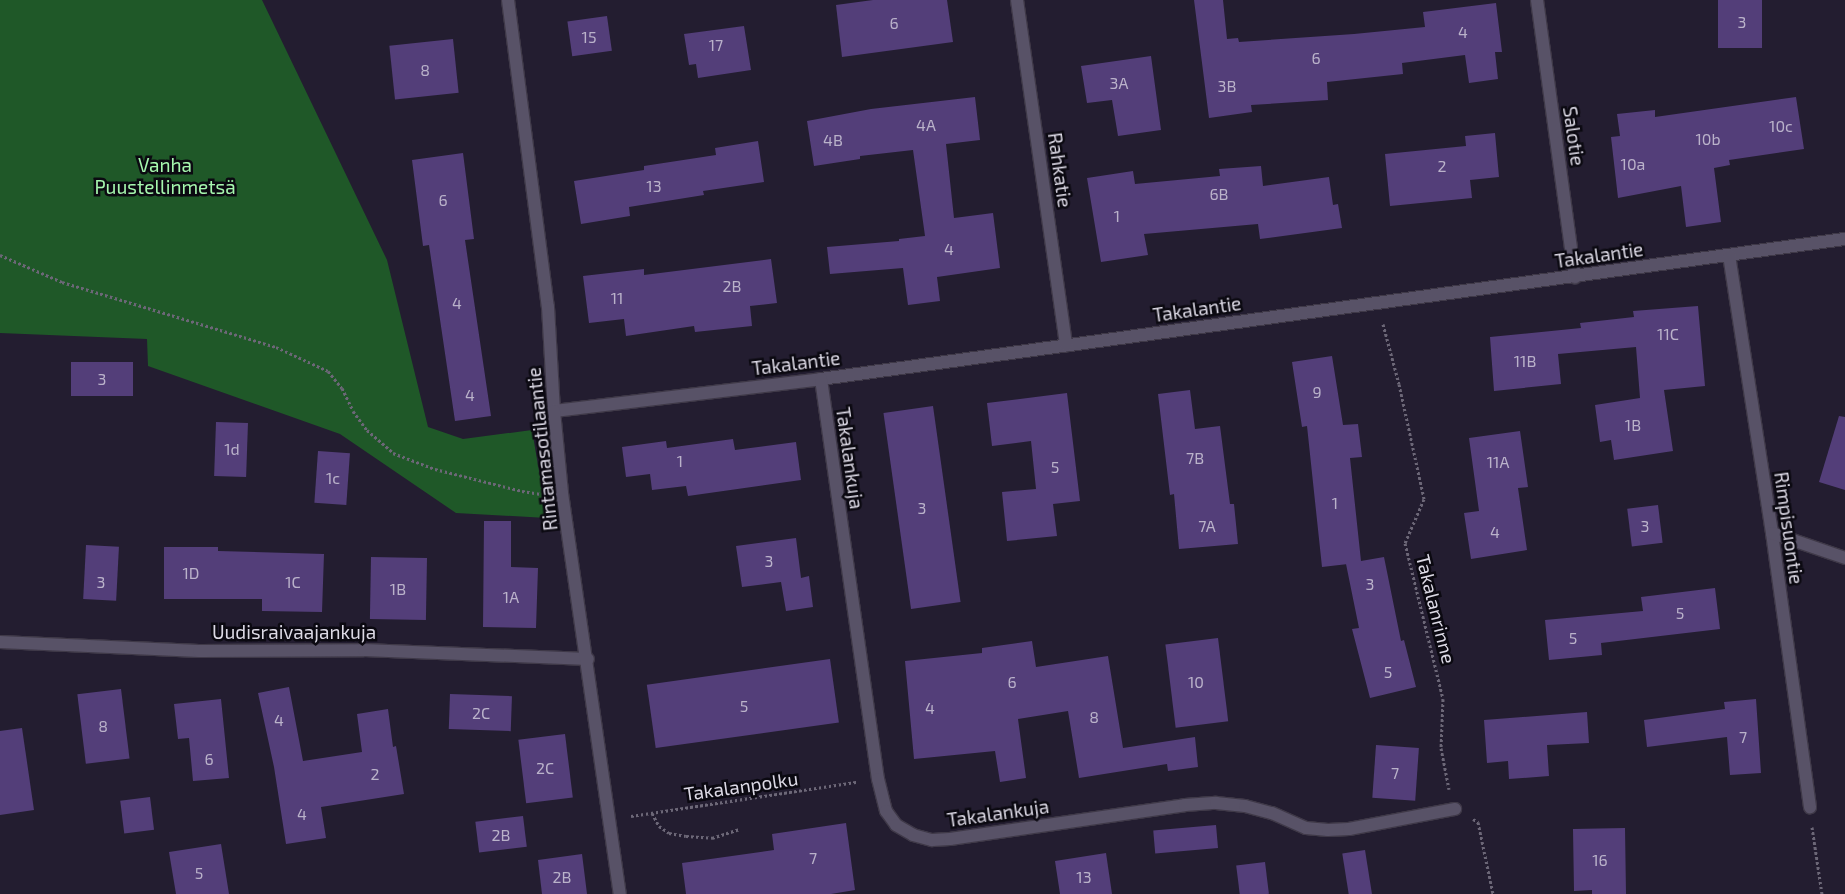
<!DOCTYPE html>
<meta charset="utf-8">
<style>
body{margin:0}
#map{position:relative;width:1845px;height:894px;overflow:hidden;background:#231d30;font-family:"Exo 2",sans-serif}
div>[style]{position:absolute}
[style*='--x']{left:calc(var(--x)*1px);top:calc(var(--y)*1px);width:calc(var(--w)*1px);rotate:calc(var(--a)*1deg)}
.forest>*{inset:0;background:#1f5828}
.building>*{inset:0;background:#533e79;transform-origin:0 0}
.path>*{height:3px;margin-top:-1.5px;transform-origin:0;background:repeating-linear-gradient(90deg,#6c6777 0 2.5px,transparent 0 5px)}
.roads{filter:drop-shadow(1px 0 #3f3948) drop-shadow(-1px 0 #3f3948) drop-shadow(0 1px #3f3948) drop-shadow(0 -1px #3f3948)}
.minor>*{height:12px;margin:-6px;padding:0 6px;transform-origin:6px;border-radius:6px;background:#585267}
.tertiary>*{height:12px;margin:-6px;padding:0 6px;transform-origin:6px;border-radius:6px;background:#585267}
span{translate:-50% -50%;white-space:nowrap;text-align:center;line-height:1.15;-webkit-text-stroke:5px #0b0911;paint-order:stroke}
.number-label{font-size:16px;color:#bab2ca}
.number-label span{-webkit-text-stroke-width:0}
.street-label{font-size:19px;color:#dcd9e5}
.park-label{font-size:19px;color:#a6f7ae}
</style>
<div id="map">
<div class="forest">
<div style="clip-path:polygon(0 0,262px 0,387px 260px,428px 427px,463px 439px,532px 430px,547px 518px,456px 513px,340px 434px,148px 366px,147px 339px,0 333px)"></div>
</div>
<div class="building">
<div style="clip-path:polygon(873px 0,947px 0,953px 42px,842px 57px,836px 5px)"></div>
<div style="clip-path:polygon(1194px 0,1223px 0,1227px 39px,1238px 38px,1239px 42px,1354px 34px,1425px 27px,1423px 12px,1496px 3px,1502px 52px,1495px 52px,1498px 79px,1469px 83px,1465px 55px,1402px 63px,1403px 74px,1327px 82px,1328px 100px,1251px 105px,1252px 112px,1209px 118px)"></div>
<div style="left:1718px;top:0;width:44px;height:48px"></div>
<div style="left:607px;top:16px;width:35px;height:40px;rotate:82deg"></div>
<div style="clip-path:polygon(744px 26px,751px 70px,698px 78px,696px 64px,689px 65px,684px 34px)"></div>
<div style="left:453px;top:39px;width:54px;height:64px;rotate:84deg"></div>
<div style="clip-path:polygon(1151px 56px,1161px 130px,1118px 136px,1112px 100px,1087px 103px,1081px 66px)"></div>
<div style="clip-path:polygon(975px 97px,980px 140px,946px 144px,954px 218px,993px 213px,1000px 268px,937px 277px,940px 301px,908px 305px,903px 268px,830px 274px,827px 247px,899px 241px,899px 239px,925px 236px,913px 150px,860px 156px,860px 159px,814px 166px,807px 121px,871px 109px)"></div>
<div style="clip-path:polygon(1796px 97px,1804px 149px,1729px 160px,1730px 165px,1714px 168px,1721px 222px,1686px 227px,1681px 186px,1618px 198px,1611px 137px,1620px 136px,1617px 114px,1655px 110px,1655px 117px)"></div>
<div style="clip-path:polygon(1495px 133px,1499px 177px,1470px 180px,1472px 198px,1390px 206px,1385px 154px,1466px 146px,1465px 136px)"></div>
<div style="clip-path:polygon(758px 141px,764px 182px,703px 191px,704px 195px,629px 207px,630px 216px,581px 224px,574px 181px,644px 170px,644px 166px,716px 155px,715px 148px)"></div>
<div style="clip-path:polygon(463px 153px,474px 239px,465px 240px,491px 416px,455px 421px,429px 245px,423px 246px,412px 160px)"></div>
<div style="clip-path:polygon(1261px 166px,1263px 186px,1329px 177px,1333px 205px,1338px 204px,1342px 228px,1260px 239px,1258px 224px,1144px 234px,1148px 255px,1101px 262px,1087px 178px,1133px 171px,1135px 184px,1220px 176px,1219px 169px)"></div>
<div style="clip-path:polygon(771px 259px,777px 303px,750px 306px,752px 326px,695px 332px,694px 326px,626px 336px,624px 319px,589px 323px,583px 276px,644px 269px,644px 275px)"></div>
<div style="clip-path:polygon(1698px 306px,1705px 386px,1664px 390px,1673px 451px,1614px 460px,1611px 440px,1600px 442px,1595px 405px,1640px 398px,1636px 347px,1558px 354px,1561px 384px,1494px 391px,1490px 337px,1581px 328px,1580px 323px,1634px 317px,1633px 311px)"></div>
<div style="clip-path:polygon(1332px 356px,1343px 425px,1358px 424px,1362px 457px,1350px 458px,1361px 561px,1384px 557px,1401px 641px,1404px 640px,1416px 687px,1370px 698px,1352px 629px,1359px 628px,1346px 564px,1348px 564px,1322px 567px,1307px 426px,1302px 427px,1292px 362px)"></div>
<div style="left:71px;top:362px;width:62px;height:34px"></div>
<div style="clip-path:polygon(1190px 390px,1195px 429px,1220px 426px,1230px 504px,1234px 504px,1238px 544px,1179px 549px,1174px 494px,1170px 495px,1158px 394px)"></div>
<div style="clip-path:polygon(1067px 393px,1080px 501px,1053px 504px,1057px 536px,1007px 541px,1002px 492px,1036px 489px,1031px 441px,992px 446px,987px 403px)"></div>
<div style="left:933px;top:406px;width:198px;height:50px;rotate:82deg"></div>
<div style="clip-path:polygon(1839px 416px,1845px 417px,1845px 490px,1819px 482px)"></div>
<div style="left:216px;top:422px;width:32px;height:54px;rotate:2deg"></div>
<div style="clip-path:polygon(1520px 431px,1528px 487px,1518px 488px,1527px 550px,1471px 559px,1464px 513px,1479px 511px,1469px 438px)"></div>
<div style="clip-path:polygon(733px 439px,735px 450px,796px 442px,801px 480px,688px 496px,686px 486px,652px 490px,650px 474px,626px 477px,622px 447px,666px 441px,667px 448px)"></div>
<div style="left:318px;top:451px;width:32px;height:52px;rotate:4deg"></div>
<div style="left:1658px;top:505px;width:38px;height:31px;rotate:83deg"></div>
<div style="clip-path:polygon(484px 521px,511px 521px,511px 567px,538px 568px,536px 628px,483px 627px)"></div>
<div style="clip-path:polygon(796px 538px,801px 578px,809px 576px,813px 607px,786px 611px,781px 582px,742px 587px,736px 546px)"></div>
<div style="left:86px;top:545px;width:33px;height:54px;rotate:3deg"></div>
<div style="clip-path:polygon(164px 547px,218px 547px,218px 551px,324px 554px,322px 612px,262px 611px,262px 599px,164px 599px)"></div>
<div style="left:371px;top:557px;width:56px;height:62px;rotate:1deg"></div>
<div style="clip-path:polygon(1715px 588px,1720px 629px,1601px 643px,1602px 655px,1549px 660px,1545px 620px,1643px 611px,1641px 597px)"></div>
<div style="left:1218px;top:638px;width:84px;height:53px;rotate:83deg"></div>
<div style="clip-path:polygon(1032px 641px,1036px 667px,1108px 656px,1123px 748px,1195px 737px,1198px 767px,1168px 771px,1167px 764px,1079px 778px,1068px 711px,1018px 719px,1026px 778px,1000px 782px,995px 751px,914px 759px,905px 661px,982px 653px,982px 648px)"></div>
<div style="left:830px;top:659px;width:64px;height:185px;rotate:82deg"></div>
<div style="clip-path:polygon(289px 687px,303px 761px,362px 752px,357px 714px,388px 709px,393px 747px,396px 746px,404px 794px,321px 807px,326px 838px,286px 844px,274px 767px,258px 693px)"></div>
<div style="left:121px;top:689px;width:70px;height:44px;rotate:83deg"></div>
<div style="left:450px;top:694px;width:62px;height:35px;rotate:2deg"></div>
<div style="clip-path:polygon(221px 699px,229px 778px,193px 781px,189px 738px,178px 739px,174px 704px)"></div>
<div style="clip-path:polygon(1756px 699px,1761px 773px,1730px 775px,1727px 737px,1647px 747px,1644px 720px,1725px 709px,1724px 702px)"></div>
<div style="clip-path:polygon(1587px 712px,1589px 743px,1547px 745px,1549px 776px,1509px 779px,1508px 761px,1487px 763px,1484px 720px)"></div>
<div style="clip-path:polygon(22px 728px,34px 810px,0 815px,0 731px)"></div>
<div style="left:565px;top:734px;width:64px;height:47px;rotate:83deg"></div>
<div style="left:1376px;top:745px;width:43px;height:53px;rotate:4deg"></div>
<div style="left:150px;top:797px;width:33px;height:30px;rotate:83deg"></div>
<div style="left:523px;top:816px;width:31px;height:48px;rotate:83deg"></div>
<div style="clip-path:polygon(846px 823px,855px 890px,831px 894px,686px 894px,682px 863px,774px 850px,772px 834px)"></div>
<div style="left:1216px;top:825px;width:23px;height:63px;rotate:85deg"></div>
<div style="clip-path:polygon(1625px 828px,1626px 894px,1592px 894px,1592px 890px,1574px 891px,1573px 829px)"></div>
<div style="clip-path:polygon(221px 844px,229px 894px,176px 894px,169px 852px)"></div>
<div style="left:1365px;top:850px;width:45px;height:23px;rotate:81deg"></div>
<div style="clip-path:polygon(1106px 853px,1112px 894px,1060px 894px,1055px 861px)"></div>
<div style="clip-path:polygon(582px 854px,587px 894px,542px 894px,538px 860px)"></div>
<div style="left:1265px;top:862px;width:32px;height:29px;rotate:83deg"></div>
</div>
<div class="path">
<div style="--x:0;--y:255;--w:68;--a:23.5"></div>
<div style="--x:62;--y:282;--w:224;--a:16.9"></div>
<div style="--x:276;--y:347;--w:57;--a:24.8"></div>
<div style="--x:328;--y:371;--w:22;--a:51"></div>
<div style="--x:342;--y:388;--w:25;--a:64"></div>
<div style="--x:353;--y:411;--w:24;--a:54"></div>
<div style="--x:367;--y:430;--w:35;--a:41"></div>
<div style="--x:393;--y:453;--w:45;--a:20.9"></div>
<div style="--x:435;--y:469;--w:90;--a:14.2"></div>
<div style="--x:522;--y:491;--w:19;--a:9"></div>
<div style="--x:1383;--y:324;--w:62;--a:75.1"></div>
<div style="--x:1399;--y:384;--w:118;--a:77.7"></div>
<div style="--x:1424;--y:499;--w:48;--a:113.4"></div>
<div style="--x:1405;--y:543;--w:161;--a:76.3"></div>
<div style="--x:1443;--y:699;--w:49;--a:92.3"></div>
<div style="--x:1441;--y:748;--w:42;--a:79"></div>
<div style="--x:652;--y:813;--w:15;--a:62"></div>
<div style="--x:659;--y:826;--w:12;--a:35"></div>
<div style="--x:669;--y:833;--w:17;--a:10"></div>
<div style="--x:686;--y:836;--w:26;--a:4"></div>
<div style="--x:712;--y:838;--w:29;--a:-18"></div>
<div style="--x:631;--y:816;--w:229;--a:-8.6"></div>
<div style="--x:1473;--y:819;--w:6;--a:31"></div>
<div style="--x:1478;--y:822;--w:74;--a:78.2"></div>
<div style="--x:1812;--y:827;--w:68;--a:81.5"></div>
</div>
<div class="roads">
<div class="minor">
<div style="--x:508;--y:0;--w:310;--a:82.6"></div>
<div style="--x:548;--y:307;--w:104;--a:86.7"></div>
<div style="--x:554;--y:411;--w:269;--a:-6.8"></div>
<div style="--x:821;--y:379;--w:1034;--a:-7.79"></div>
<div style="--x:1017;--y:0;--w:349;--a:81.9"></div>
<div style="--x:1537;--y:0;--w:280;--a:82.2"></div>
<div style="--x:1729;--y:255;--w:281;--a:81.2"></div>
<div style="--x:1772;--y:533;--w:277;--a:82.1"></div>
<div style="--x:821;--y:379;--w:404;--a:81.9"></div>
<div style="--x:878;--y:779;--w:33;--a:76"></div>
<div style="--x:886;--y:811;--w:17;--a:54"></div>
<div style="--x:896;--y:825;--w:20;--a:30"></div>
<div style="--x:913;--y:835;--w:20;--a:15"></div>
<div style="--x:932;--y:840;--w:18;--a:-3"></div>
<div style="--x:950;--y:839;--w:237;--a:-8.2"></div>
<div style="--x:1185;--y:805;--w:31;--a:-4"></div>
<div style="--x:1216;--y:803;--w:29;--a:6"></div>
<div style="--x:1245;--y:806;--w:28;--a:15"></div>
<div style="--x:1272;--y:813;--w:37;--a:24"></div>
<div style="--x:1306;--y:828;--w:22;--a:5"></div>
<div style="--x:1328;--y:830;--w:21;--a:-3"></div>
<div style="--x:1349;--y:829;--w:108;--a:-10.7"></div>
<div style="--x:1772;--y:533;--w:77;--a:18.9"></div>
<div style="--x:0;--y:642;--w:199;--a:2.6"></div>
<div style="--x:199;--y:651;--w:165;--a:-0.3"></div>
<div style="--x:364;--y:650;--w:224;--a:2.3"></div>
</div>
<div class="tertiary">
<div style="--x:554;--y:411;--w:82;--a:84.4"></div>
<div style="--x:562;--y:493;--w:405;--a:81.8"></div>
</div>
</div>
<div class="number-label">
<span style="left:1742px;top:22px">3</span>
<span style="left:894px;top:23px">6</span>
<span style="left:1463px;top:32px">4</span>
<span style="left:589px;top:37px">15</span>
<span style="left:716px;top:45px">17</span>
<span style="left:1316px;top:58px">6</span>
<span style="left:425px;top:70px">8</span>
<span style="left:1119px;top:83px">3A</span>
<span style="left:1227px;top:86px">3B</span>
<span style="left:926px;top:125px">4A</span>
<span style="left:1781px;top:126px">10c</span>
<span style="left:1708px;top:139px">10b</span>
<span style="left:833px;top:140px">4B</span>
<span style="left:1633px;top:164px">10a</span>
<span style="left:1442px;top:166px">2</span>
<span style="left:654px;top:186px">13</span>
<span style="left:1219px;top:194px">6B</span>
<span style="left:443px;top:200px">6</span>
<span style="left:1117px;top:216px">1</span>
<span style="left:949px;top:249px">4</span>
<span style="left:732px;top:286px">2B</span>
<span style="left:617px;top:298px">11</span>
<span style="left:457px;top:303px">4</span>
<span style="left:1668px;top:334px">11C</span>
<span style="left:1525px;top:361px">11B</span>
<span style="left:102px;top:379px">3</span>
<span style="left:1317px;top:392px">9</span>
<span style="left:470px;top:395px">4</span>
<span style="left:1633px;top:425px">1B</span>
<span style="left:232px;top:449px">1d</span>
<span style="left:1195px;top:458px">7B</span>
<span style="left:680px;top:461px">1</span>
<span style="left:1498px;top:462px">11A</span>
<span style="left:1055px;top:467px">5</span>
<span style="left:333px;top:478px">1c</span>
<span style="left:1335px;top:503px">1</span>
<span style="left:922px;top:508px">3</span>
<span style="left:1207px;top:526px">7A</span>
<span style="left:1645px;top:526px">3</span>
<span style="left:1495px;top:532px">4</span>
<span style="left:769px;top:561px">3</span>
<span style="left:191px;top:573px">1D</span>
<span style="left:101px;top:582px">3</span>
<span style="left:293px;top:582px">1C</span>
<span style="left:1370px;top:584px">3</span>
<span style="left:398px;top:589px">1B</span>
<span style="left:511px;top:597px">1A</span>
<span style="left:1680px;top:613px">5</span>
<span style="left:1573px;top:638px">5</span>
<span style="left:1388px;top:672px">5</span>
<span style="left:1012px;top:682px">6</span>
<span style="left:1196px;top:682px">10</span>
<span style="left:744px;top:706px">5</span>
<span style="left:930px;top:708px">4</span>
<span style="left:481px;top:713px">2C</span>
<span style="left:1094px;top:717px">8</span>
<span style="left:279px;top:720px">4</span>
<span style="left:103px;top:726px">8</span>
<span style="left:1743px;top:737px">7</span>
<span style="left:209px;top:759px">6</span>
<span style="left:545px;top:768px">2C</span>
<span style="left:1395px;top:773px">7</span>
<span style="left:375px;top:774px">2</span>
<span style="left:302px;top:814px">4</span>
<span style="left:501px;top:835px">2B</span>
<span style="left:813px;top:858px">7</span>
<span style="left:1600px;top:860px">16</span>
<span style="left:199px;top:873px">5</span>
<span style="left:562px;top:877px">2B</span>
<span style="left:1084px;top:877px">13</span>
</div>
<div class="street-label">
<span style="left:1574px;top:136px;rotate:82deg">Salotie</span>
<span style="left:1060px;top:170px;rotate:82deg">Rahkatie</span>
<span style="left:1599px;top:255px;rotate:-8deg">Takalantie</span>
<span style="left:1197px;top:309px;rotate:-8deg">Takalantie</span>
<span style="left:796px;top:363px;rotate:-7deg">Takalantie</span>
<span style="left:542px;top:449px;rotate:-96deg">Rintamasotilaantie</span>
<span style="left:850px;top:458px;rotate:82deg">Takalankuja</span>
<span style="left:1789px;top:528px;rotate:82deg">Rimpisuontie</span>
<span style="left:1436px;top:609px;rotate:76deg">Takalanrinne</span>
<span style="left:294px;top:632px">Uudisraivaajankuja</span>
<span style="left:741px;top:786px;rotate:-8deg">Takalanpolku</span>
<span style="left:998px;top:813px;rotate:-8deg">Takalankuja</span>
</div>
<div class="park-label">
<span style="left:165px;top:176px">Vanha<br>Puustellinmetsä</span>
</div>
</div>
